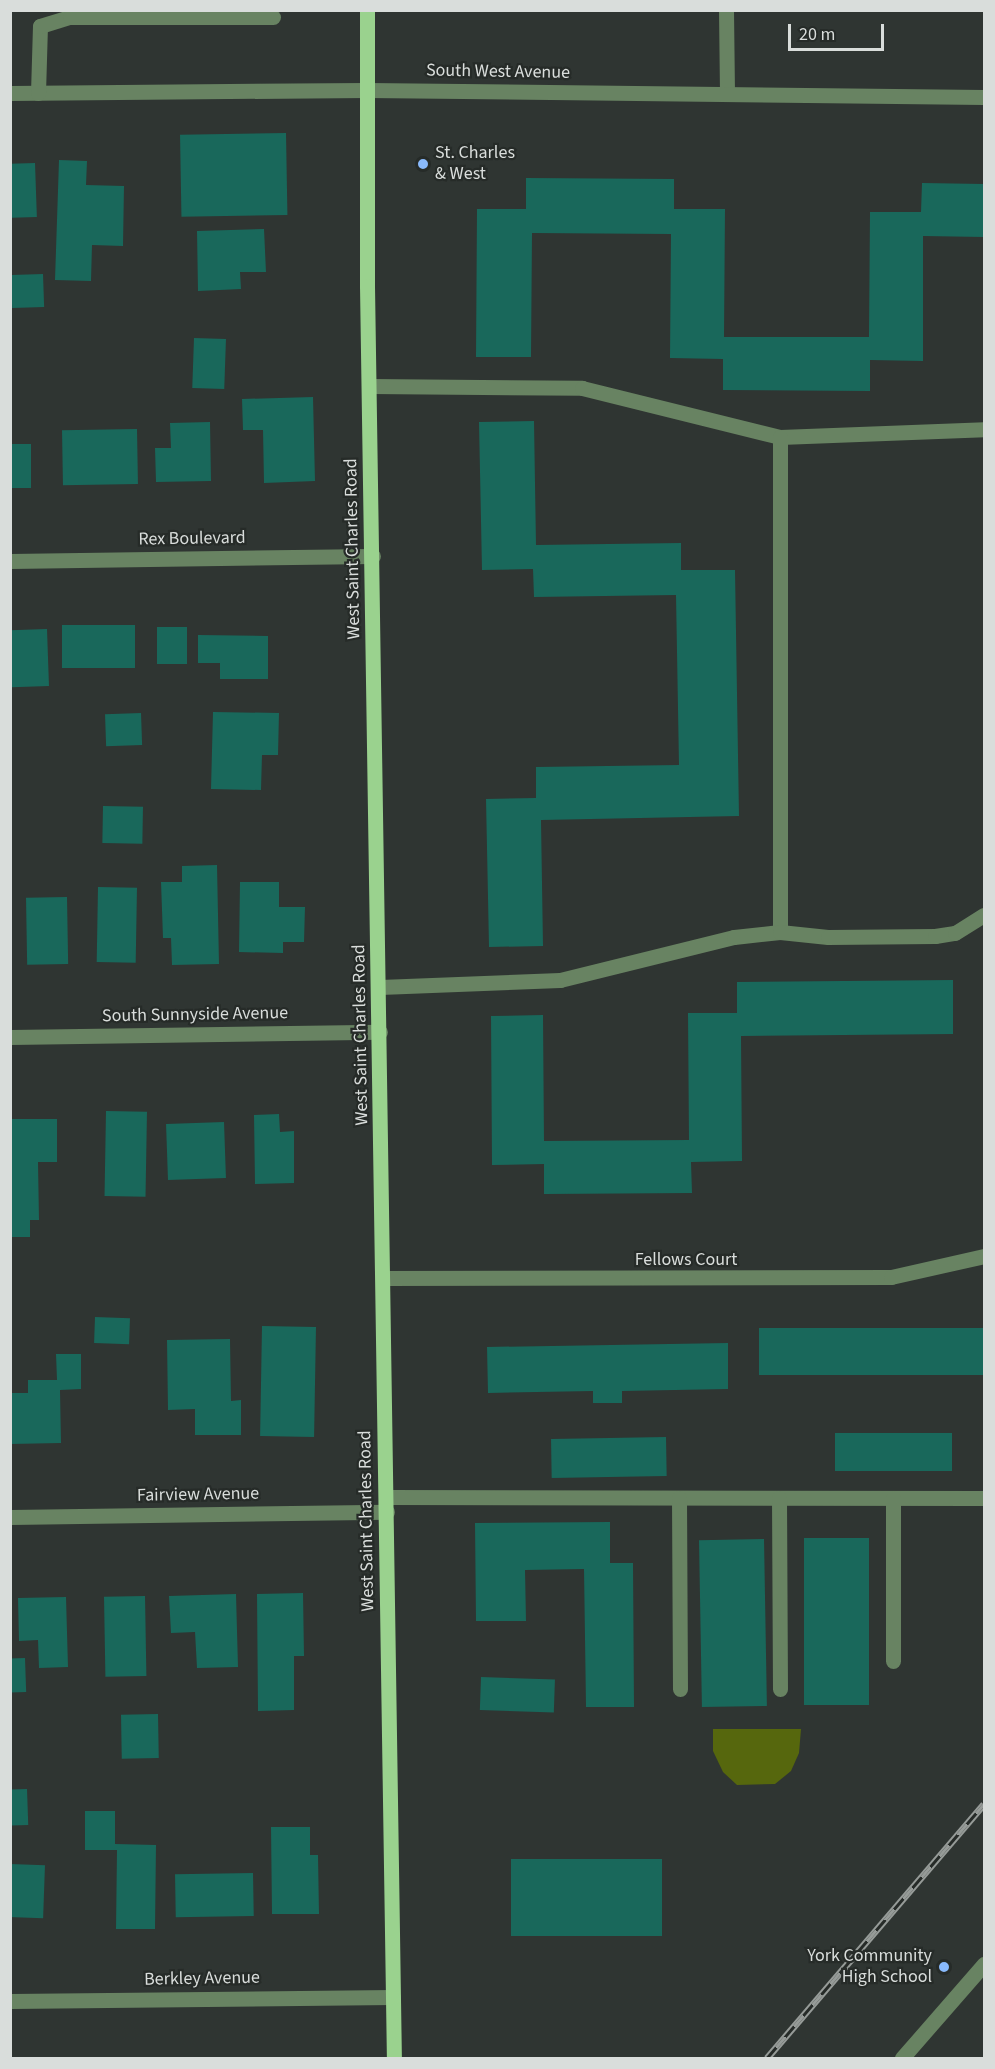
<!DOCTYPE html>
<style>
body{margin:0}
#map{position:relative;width:995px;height:2069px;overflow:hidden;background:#2f3532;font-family:"Source Sans 3",sans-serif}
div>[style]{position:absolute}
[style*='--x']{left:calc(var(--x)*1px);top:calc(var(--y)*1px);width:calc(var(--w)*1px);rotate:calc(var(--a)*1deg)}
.green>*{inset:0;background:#56670d}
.building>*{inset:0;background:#19685b;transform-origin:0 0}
.minor>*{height:15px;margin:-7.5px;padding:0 7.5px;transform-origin:7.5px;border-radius:7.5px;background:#688362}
.major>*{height:15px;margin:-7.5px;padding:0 7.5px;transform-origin:7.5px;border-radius:7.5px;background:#9ad28e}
.rail>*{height:7px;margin-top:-3.5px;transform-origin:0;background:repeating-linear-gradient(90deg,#262b28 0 14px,#969b98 0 28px);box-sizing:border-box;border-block:2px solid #969b98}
.dots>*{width:16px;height:16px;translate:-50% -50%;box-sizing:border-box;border:3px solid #262b28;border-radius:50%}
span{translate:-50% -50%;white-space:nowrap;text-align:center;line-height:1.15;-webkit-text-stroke:4.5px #262b28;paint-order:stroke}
.street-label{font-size:18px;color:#d9dddb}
.poi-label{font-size:18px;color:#d9dddb}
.left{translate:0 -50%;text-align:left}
.right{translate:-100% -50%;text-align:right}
.frame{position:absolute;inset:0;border:12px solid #d9dddb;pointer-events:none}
.scale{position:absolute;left:788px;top:24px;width:96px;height:27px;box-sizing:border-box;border:3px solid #d9dddb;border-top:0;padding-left:8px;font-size:18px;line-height:21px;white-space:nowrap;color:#d9dddb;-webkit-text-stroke:4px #262b28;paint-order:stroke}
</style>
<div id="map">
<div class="green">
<div style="clip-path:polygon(713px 1729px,801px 1729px,799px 1753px,791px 1771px,775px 1784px,737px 1785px,723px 1772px,713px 1751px)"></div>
</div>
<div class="building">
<div style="left:286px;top:133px;width:82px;height:106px;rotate:89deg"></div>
<div style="clip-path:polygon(59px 160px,87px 161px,86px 185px,124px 186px,123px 246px,92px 245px,91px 281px,55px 280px)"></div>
<div style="left:35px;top:163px;width:54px;height:25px;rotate:88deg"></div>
<div style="clip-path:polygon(526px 178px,674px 179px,674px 209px,725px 209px,724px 337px,869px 337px,870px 212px,921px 212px,922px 183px,984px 184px,984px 237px,923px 236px,923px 361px,870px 360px,870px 391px,723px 390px,723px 359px,670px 358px,671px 234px,532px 233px,531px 357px,476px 357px,477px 209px,526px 209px)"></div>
<div style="clip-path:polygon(264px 229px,266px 272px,240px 272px,241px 289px,198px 291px,197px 231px)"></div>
<div style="left:43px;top:274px;width:33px;height:32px;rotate:88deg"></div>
<div style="left:194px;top:338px;width:32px;height:50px;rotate:2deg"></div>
<div style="clip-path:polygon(313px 397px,315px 481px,264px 483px,263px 430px,243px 430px,242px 399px)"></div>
<div style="clip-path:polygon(534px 421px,536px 545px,681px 543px,681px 570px,735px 570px,739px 816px,541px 820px,543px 946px,489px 947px,486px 799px,536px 798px,536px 767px,679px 765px,676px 595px,534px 597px,533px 569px,482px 570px,479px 422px)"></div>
<div style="clip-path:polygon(210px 422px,211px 481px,156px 482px,155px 448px,171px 448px,170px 423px)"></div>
<div style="left:137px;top:429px;width:55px;height:75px;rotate:89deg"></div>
<div style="left:10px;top:444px;width:21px;height:44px"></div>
<div style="left:62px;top:625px;width:73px;height:43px"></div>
<div style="left:157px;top:627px;width:30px;height:37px"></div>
<div style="left:47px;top:629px;width:57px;height:37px;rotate:88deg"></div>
<div style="clip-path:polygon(198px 635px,268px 636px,268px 679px,220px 679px,220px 663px,198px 663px)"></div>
<div style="clip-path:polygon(213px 712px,279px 713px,278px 755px,262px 755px,261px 790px,211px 789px)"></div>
<div style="left:141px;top:713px;width:32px;height:36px;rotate:88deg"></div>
<div style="left:103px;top:806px;width:40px;height:37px;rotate:1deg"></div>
<div style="clip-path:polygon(217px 865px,219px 964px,172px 965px,171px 938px,163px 938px,161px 882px,182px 882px,182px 866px)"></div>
<div style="clip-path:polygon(240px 882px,279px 882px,279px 907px,305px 907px,304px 942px,283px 942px,283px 953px,239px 952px)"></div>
<div style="left:98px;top:887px;width:39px;height:75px;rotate:1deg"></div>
<div style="left:67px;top:897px;width:67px;height:41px;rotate:89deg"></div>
<div style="clip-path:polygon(953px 980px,953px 1034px,741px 1036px,742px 1161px,691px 1162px,692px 1193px,544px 1194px,544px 1164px,492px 1165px,491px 1016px,543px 1015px,544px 1141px,689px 1140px,688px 1013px,737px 1013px,737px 982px)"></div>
<div style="left:106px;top:1111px;width:41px;height:85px;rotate:1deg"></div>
<div style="clip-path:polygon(279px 1114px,280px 1132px,294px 1131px,294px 1183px,255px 1184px,254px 1115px)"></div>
<div style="clip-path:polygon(10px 1119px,57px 1119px,57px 1162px,38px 1162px,39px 1220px,30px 1220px,30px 1237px,10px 1237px)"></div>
<div style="left:224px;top:1122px;width:56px;height:58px;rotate:88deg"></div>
<div style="left:95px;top:1317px;width:35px;height:26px;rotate:2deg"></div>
<div style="left:262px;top:1326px;width:54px;height:110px;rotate:1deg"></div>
<div style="left:984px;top:1328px;width:47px;height:225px;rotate:90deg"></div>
<div style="clip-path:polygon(230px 1339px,231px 1401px,241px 1400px,241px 1435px,195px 1435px,195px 1409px,168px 1410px,167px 1340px)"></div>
<div style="clip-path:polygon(728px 1343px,728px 1389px,622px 1391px,622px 1403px,593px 1403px,593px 1391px,488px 1393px,487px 1347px)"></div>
<div style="clip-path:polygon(56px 1354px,81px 1354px,81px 1389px,60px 1390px,61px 1443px,10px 1444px,10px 1393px,28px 1393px,28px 1380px,57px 1380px)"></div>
<div style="left:952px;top:1433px;width:38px;height:117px;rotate:90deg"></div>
<div style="left:666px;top:1437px;width:39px;height:115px;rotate:89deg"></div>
<div style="clip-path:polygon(610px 1522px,610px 1563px,633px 1563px,634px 1707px,586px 1707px,584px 1569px,525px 1570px,526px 1621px,476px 1621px,475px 1523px)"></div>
<div style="left:804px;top:1538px;width:65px;height:167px"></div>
<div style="left:764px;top:1539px;width:167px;height:65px;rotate:89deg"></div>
<div style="clip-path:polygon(303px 1593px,304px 1656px,294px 1656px,294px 1710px,258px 1711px,257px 1594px)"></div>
<div style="clip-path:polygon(236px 1594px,238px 1667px,197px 1668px,195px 1632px,171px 1633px,169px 1596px)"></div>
<div style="left:145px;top:1596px;width:80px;height:41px;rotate:89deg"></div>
<div style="clip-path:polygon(66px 1597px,68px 1667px,39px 1668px,38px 1640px,19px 1641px,18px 1598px)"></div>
<div style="left:25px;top:1658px;width:34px;height:15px;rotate:88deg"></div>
<div style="left:481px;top:1677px;width:74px;height:33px;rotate:2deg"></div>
<div style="left:158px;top:1714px;width:44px;height:37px;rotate:89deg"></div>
<div style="left:27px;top:1789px;width:36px;height:17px;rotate:88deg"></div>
<div style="clip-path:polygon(85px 1811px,115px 1811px,115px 1844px,156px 1845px,155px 1929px,116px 1929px,117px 1850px,85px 1850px)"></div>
<div style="clip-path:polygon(271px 1827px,310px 1827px,310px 1855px,318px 1855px,319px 1914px,272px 1914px)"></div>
<div style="left:511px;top:1859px;width:151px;height:77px"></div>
<div style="left:10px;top:1864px;width:35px;height:53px;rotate:2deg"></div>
<div style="left:253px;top:1873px;width:43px;height:78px;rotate:89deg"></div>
</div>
<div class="minor">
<div style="--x:726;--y:10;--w:84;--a:89.3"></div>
<div style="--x:10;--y:93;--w:357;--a:-0.5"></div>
<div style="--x:367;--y:90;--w:617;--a:0.65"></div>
<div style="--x:38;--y:93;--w:67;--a:-88.3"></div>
<div style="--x:40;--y:26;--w:31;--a:-17"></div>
<div style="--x:70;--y:17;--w:203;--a:0"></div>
<div style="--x:370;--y:386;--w:212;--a:0.5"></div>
<div style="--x:582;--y:388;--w:204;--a:13.9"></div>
<div style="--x:780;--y:437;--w:204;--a:-2.2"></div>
<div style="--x:780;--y:437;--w:495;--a:90"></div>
<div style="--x:10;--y:561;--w:363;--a:-0.8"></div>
<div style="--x:380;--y:987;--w:180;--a:-2.2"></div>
<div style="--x:560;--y:980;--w:179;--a:-13.9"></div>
<div style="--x:734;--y:937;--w:46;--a:-6.2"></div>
<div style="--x:780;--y:932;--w:48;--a:5.9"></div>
<div style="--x:828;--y:937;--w:107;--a:-0.5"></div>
<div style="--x:935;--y:936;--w:20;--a:-9"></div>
<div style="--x:955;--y:933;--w:34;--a:-32"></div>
<div style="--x:10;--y:1037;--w:370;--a:-0.8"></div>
<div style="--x:384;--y:1278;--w:507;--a:-0.11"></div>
<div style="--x:891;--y:1277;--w:95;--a:-12.7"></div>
<div style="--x:387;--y:1497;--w:597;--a:0.1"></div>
<div style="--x:679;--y:1498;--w:191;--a:89.7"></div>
<div style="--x:779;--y:1498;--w:191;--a:89.7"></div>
<div style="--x:893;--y:1498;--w:163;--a:90"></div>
<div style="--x:10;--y:1517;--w:377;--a:-0.8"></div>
<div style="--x:10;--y:2001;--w:383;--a:-0.6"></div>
<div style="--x:902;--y:2058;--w:125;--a:-48.9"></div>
</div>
<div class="major">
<div style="--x:367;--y:10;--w:276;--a:90"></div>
<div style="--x:367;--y:286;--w:1772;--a:89.13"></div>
</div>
<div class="rail">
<div style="--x:767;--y:2058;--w:334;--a:-49.5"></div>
</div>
<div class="dots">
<div style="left:423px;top:164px;background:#89bafc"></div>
<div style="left:944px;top:1967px;background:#89bafc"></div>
</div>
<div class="street-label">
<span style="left:498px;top:72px;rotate:1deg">South West Avenue</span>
<span style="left:192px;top:539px;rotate:-1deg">Rex Boulevard</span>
<span style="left:353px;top:549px;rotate:-91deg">West Saint Charles Road</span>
<span style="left:195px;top:1015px;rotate:-1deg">South Sunnyside Avenue</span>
<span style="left:361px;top:1035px;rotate:-91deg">West Saint Charles Road</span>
<span style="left:686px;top:1260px">Fellows Court</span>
<span style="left:198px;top:1495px;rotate:-1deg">Fairview Avenue</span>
<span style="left:367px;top:1521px;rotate:-91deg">West Saint Charles Road</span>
<span style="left:202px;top:1979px;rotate:-1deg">Berkley Avenue</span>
</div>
<div class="poi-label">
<span class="left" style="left:435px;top:164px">St. Charles<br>&amp; West</span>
<span class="right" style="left:932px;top:1967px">York Community<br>High School</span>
</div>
<div class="frame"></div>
<div class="scale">20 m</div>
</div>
